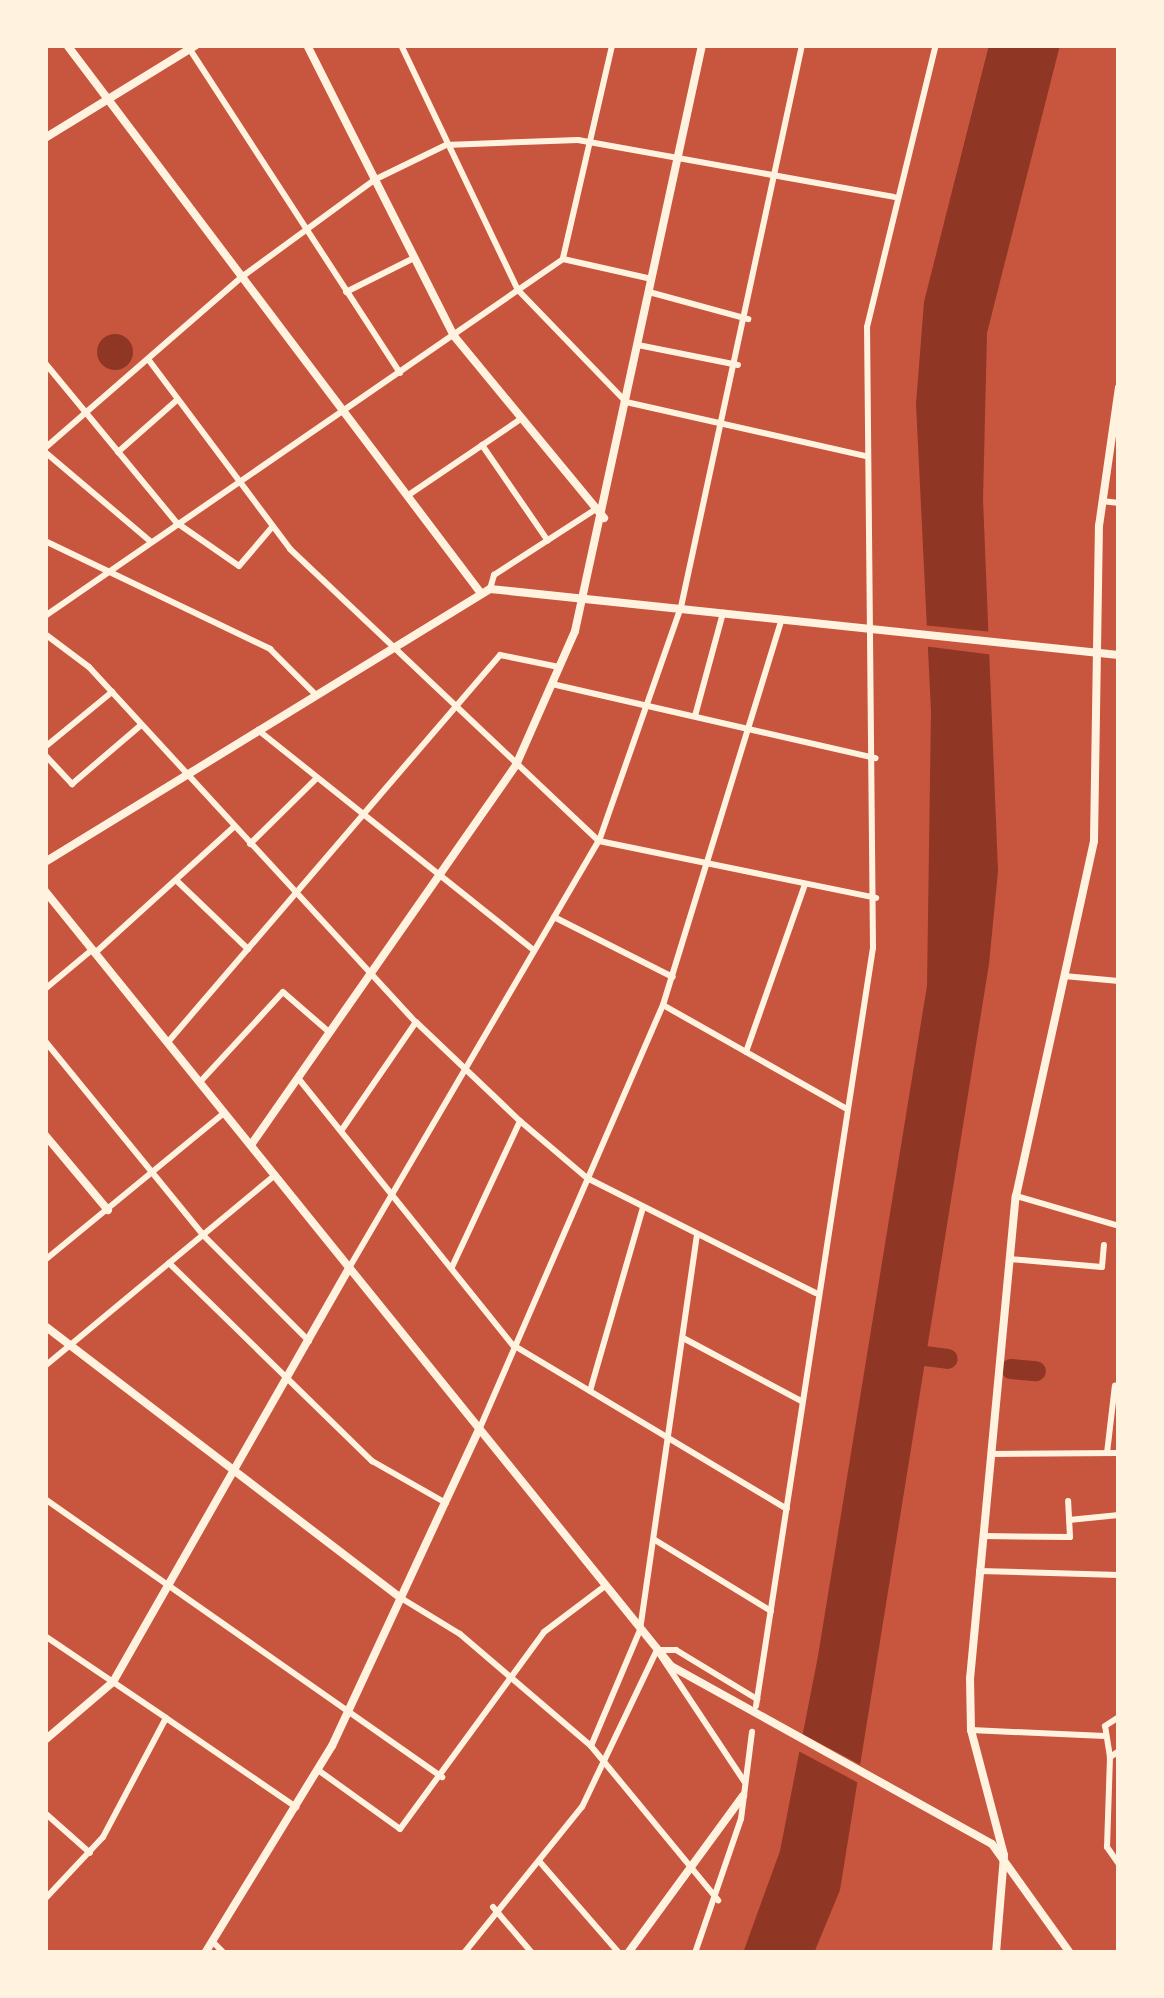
<!DOCTYPE html>
<style>
body{margin:0}
#map{position:relative;width:1164px;height:1998px;overflow:hidden;background:#c8553d;font-family:"Fira Sans",sans-serif}
div>[style]{position:absolute}
[style*='--x']{left:calc(var(--x)*1px);top:calc(var(--y)*1px);width:calc(var(--w)*1px);rotate:calc(var(--a)*1deg)}
.water>*{inset:0;background:#8f3625}
.round{border-radius:50%}
.pier>*{inset:0;background:#c8553d;transform-origin:0 0}
.river>*{height:20px;margin:-10px;padding:0 10px;transform-origin:10px;border-radius:10px;background:#8f3625}
.minor>*{height:6px;margin:-3px;padding:0 3px;transform-origin:3px;border-radius:3px;background:#fff3e0}
.tertiary>*{height:8px;margin:-4px;padding:0 4px;transform-origin:4px;border-radius:4px;background:#fff3e0}
.secondary>*{height:8px;margin:-4px;padding:0 4px;transform-origin:4px;border-radius:4px;background:#fff3e0}
span{translate:-50% -50%;white-space:nowrap;text-align:center;line-height:1.15;-webkit-text-stroke:8px #fff3e0;paint-order:stroke}
.frame{position:absolute;inset:0;border:48px solid #fff3e0;pointer-events:none}
</style>
<div id="map">
<div class="water">
<div style="clip-path:polygon(989px 45px,1060px 45px,987px 333px,983px 499px,998px 871px,989px 964px,840px 1890px,814px 1953px,743px 1953px,780px 1851px,818px 1656px,927px 986px,931px 711px,916px 404px,924px 302px)"></div>
<div class="round" style="left:97px;top:334px;width:36px;height:36px"></div>
</div>
<div class="pier">
<div style="clip-path:polygon(922px 625px,993px 632px,994px 655px,923px 646px)"></div>
<div style="left:797px;top:1731px;width:84px;height:17px;rotate:28deg"></div>
</div>
<div class="river">
<div style="--x:902;--y:1353;--w:46;--a:7.4"></div>
<div style="--x:1011;--y:1369;--w:25;--a:5"></div>
</div>
<div class="minor">
<div style="--x:187;--y:45;--w:391;--a:57"></div>
<div style="--x:401;--y:45;--w:272;--a:64.5"></div>
<div style="--x:518;--y:290;--w:156;--a:46"></div>
<div style="--x:626;--y:402;--w:246;--a:12.7"></div>
<div style="--x:563;--y:258;--w:219;--a:-77"></div>
<div style="--x:346;--y:292;--w:76;--a:-26.6"></div>
<div style="--x:649;--y:292;--w:103;--a:15.3"></div>
<div style="--x:638;--y:345;--w:102;--a:11.3"></div>
<div style="--x:148;--y:359;--w:237;--a:53.2"></div>
<div style="--x:290;--y:549;--w:425;--a:43.4"></div>
<div style="--x:599;--y:841;--w:283;--a:11.6"></div>
<div style="--x:45;--y:363;--w:207;--a:50.5"></div>
<div style="--x:177;--y:523;--w:75;--a:34.7"></div>
<div style="--x:239;--y:566;--w:52;--a:-49.6"></div>
<div style="--x:482;--y:445;--w:116;--a:55.5"></div>
<div style="--x:45;--y:448;--w:262;--a:-41"></div>
<div style="--x:243;--y:276;--w:162;--a:-36.2"></div>
<div style="--x:374;--y:180;--w:80;--a:-25.9"></div>
<div style="--x:446;--y:145;--w:132;--a:-2.2"></div>
<div style="--x:578;--y:140;--w:321;--a:10.2"></div>
<div style="--x:45;--y:452;--w:138;--a:40.3"></div>
<div style="--x:118;--y:452;--w:79;--a:-41.4"></div>
<div style="--x:407;--y:496;--w:139;--a:-34.1"></div>
<div style="--x:1102;--y:501;--w:17;--a:7"></div>
<div style="--x:45;--y:541;--w:250;--a:25.6"></div>
<div style="--x:270;--y:649;--w:62;--a:45"></div>
<div style="--x:490;--y:589;--w:15;--a:-74"></div>
<div style="--x:494;--y:575;--w:121;--a:-32.9"></div>
<div style="--x:45;--y:616;--w:629;--a:-34.57"></div>
<div style="--x:563;--y:259;--w:91;--a:12.7"></div>
<div style="--x:45;--y:634;--w:55;--a:36.9"></div>
<div style="--x:89;--y:667;--w:483;--a:47.4"></div>
<div style="--x:416;--y:1022;--w:144;--a:43.6"></div>
<div style="--x:520;--y:1121;--w:88;--a:40.4"></div>
<div style="--x:587;--y:1178;--w:256;--a:26.7"></div>
<div style="--x:552;--y:684;--w:332;--a:12.9"></div>
<div style="--x:695;--y:716;--w:107;--a:-74.8"></div>
<div style="--x:258;--y:730;--w:353;--a:38.6"></div>
<div style="--x:45;--y:747;--w:87;--a:-39.4"></div>
<div style="--x:45;--y:755;--w:40;--a:47"></div>
<div style="--x:72;--y:784;--w:91;--a:-40.5"></div>
<div style="--x:250;--y:844;--w:93;--a:-44.6"></div>
<div style="--x:176;--y:880;--w:100;--a:43.8"></div>
<div style="--x:554;--y:917;--w:133;--a:26.8"></div>
<div style="--x:96;--y:952;--w:186;--a:-42.2"></div>
<div style="--x:1064;--y:976;--w:55;--a:5.2"></div>
<div style="--x:45;--y:989;--w:62;--a:-39.8"></div>
<div style="--x:663;--y:1005;--w:209;--a:29.5"></div>
<div style="--x:45;--y:1041;--w:250;--a:50.8"></div>
<div style="--x:203;--y:1235;--w:150;--a:45"></div>
<div style="--x:168;--y:1042;--w:510;--a:-49.37"></div>
<div style="--x:500;--y:655;--w:60;--a:11.5"></div>
<div style="--x:746;--y:1052;--w:178;--a:-70.6"></div>
<div style="--x:298;--y:1078;--w:343;--a:51.2"></div>
<div style="--x:513;--y:1345;--w:319;--a:30.9"></div>
<div style="--x:200;--y:1082;--w:122;--a:-47.3"></div>
<div style="--x:283;--y:992;--w:61;--a:41"></div>
<div style="--x:341;--y:1131;--w:132;--a:-55.5"></div>
<div style="--x:1016;--y:1196;--w:107;--a:16.2"></div>
<div style="--x:1009;--y:1259;--w:93;--a:4.9"></div>
<div style="--x:1102;--y:1267;--w:22;--a:-85"></div>
<div style="--x:45;--y:1260;--w:232;--a:-39.4"></div>
<div style="--x:169;--y:1263;--w:284;--a:44.3"></div>
<div style="--x:372;--y:1461;--w:85;--a:29.6"></div>
<div style="--x:452;--y:1267;--w:161;--a:-65"></div>
<div style="--x:349;--y:1268;--w:495;--a:-59.7"></div>
<div style="--x:599;--y:841;--w:248;--a:-70.7"></div>
<div style="--x:681;--y:607;--w:575;--a:-77.85"></div>
<div style="--x:685;--y:1339;--w:132;--a:28.1"></div>
<div style="--x:45;--y:1366;--w:299;--a:-39.7"></div>
<div style="--x:590;--y:1391;--w:191;--a:-73.9"></div>
<div style="--x:479;--y:1430;--w:463;--a:-66.6"></div>
<div style="--x:663;--y:1005;--w:404;--a:-72.9"></div>
<div style="--x:1107;--y:1453;--w:68;--a:-83.3"></div>
<div style="--x:991;--y:1454;--w:128;--a:-0.4"></div>
<div style="--x:45;--y:1499;--w:485;--a:35"></div>
<div style="--x:1069;--y:1520;--w:50;--a:-5.7"></div>
<div style="--x:983;--y:1536;--w:87;--a:0.7"></div>
<div style="--x:1070;--y:1537;--w:36;--a:-93"></div>
<div style="--x:655;--y:1540;--w:136;--a:31.5"></div>
<div style="--x:979;--y:1571;--w:140;--a:1.6"></div>
<div style="--x:401;--y:1598;--w:69;--a:31.4"></div>
<div style="--x:460;--y:1634;--w:172;--a:40.5"></div>
<div style="--x:591;--y:1746;--w:200;--a:50.5"></div>
<div style="--x:45;--y:1636;--w:146;--a:34.1"></div>
<div style="--x:166;--y:1718;--w:135;--a:117.9"></div>
<div style="--x:103;--y:1837;--w:85;--a:133.1"></div>
<div style="--x:756;--y:1706;--w:767;--a:-81.23"></div>
<div style="--x:873;--y:948;--w:621;--a:-90.55"></div>
<div style="--x:867;--y:327;--w:290;--a:-76.3"></div>
<div style="--x:166;--y:1718;--w:158;--a:34.4"></div>
<div style="--x:971;--y:1730;--w:134;--a:2.6"></div>
<div style="--x:591;--y:1746;--w:126;--a:-67.1"></div>
<div style="--x:640;--y:1630;--w:398;--a:-81.8"></div>
<div style="--x:1119;--y:1751;--w:11;--a:146"></div>
<div style="--x:1110;--y:1757;--w:90;--a:91.9"></div>
<div style="--x:1107;--y:1847;--w:21;--a:55"></div>
<div style="--x:1110;--y:1757;--w:31;--a:-99"></div>
<div style="--x:1105;--y:1726;--w:17;--a:-33"></div>
<div style="--x:318;--y:1770;--w:101;--a:35.7"></div>
<div style="--x:400;--y:1829;--w:244;--a:-53.8"></div>
<div style="--x:544;--y:1632;--w:76;--a:-37"></div>
<div style="--x:744;--y:1781;--w:157;--a:-123.6"></div>
<div style="--x:657;--y:1650;--w:19;--a:0"></div>
<div style="--x:676;--y:1650;--w:95;--a:31.2"></div>
<div style="--x:45;--y:1813;--w:60;--a:41.6"></div>
<div style="--x:539;--y:1861;--w:122;--a:49"></div>
<div style="--x:493;--y:1907;--w:60;--a:49.7"></div>
<div style="--x:212;--y:1941;--w:17;--a:45"></div>
<div style="--x:464;--y:1953;--w:188;--a:-51.1"></div>
<div style="--x:582;--y:1807;--w:174;--a:-64.5"></div>
<div style="--x:695;--y:1953;--w:142;--a:-71.1"></div>
<div style="--x:741;--y:1819;--w:88;--a:-82.8"></div>
</div>
<div class="tertiary">
<div style="--x:67;--y:45;--w:685;--a:52.95"></div>
<div style="--x:307;--y:45;--w:326;--a:63.2"></div>
<div style="--x:454;--y:336;--w:236;--a:50.5"></div>
<div style="--x:45;--y:138;--w:177;--a:-31.6"></div>
<div style="--x:45;--y:1135;--w:98;--a:50"></div>
<div style="--x:251;--y:1145;--w:463;--a:-55.1"></div>
<div style="--x:516;--y:765;--w:146;--a:-66.2"></div>
<div style="--x:575;--y:631;--w:600;--a:-77.77"></div>
<div style="--x:45;--y:1326;--w:448;--a:37.4"></div>
<div style="--x:45;--y:1740;--w:89;--a:-40.5"></div>
<div style="--x:113;--y:1682;--w:477;--a:-60.3"></div>
<div style="--x:205;--y:1953;--w:243;--a:-58.5"></div>
<div style="--x:332;--y:1746;--w:349;--a:-65.1"></div>
<div style="--x:628;--y:1953;--w:195;--a:-53.8"></div>
<div style="--x:996;--y:1953;--w:98;--a:-85.3"></div>
<div style="--x:1004;--y:1855;--w:129;--a:-104.8"></div>
<div style="--x:971;--y:1730;--w:51;--a:-91.1"></div>
<div style="--x:970;--y:1679;--w:485;--a:-84.6"></div>
<div style="--x:1016;--y:1196;--w:363;--a:-77.6"></div>
<div style="--x:1094;--y:841;--w:315;--a:-89.1"></div>
<div style="--x:1099;--y:526;--w:140;--a:-81.8"></div>
</div>
<div class="secondary">
<div style="--x:45;--y:862;--w:522;--a:-31.53"></div>
<div style="--x:490;--y:589;--w:632;--a:5.99"></div>
<div style="--x:45;--y:891;--w:996;--a:51.07"></div>
<div style="--x:671;--y:1666;--w:367;--a:29"></div>
<div style="--x:992;--y:1844;--w:134;--a:54.4"></div>
</div>
<div class="frame"></div>
</div>
